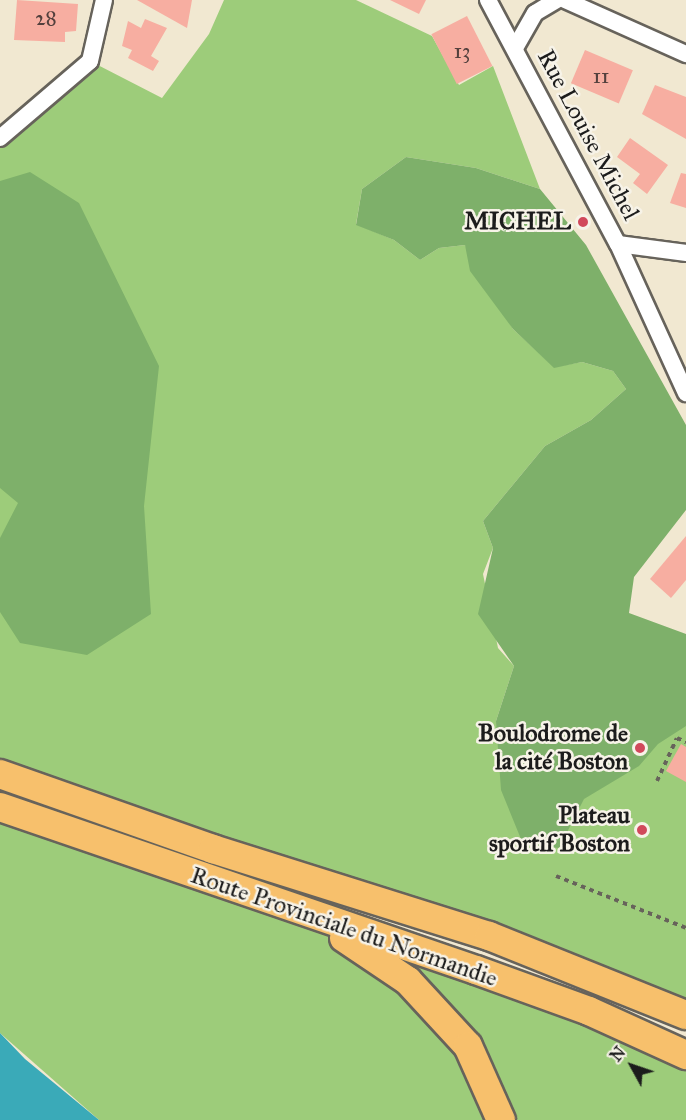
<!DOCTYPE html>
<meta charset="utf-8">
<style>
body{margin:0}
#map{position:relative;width:686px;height:1120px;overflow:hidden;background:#f1e8d1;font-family:"IM FELL Great Primer",serif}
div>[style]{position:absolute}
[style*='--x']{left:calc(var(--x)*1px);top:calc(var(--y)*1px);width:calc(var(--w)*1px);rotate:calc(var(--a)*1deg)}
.green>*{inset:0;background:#9dcc7a}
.forest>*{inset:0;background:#7eb06a}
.water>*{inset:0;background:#3aaab8}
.building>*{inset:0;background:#f7aea1;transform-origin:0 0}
.path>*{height:4px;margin-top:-2px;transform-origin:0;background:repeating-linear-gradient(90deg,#67635b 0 4.5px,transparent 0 9px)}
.roads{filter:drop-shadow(2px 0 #67635b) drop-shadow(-2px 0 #67635b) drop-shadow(0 2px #67635b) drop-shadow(0 -2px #67635b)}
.minor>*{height:16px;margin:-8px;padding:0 8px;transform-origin:8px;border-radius:8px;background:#fff}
.trunk>*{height:28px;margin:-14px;padding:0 14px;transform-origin:14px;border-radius:14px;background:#f7c06c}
.dots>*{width:16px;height:16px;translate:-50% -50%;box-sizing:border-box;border:3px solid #f7f3e8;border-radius:50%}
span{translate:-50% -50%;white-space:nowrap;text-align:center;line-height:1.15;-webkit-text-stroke:5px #f7f3e8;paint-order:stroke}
.number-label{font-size:21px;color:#53403d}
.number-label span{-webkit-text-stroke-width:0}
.street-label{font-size:24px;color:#1c1c1c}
.poi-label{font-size:24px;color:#1c1c1c;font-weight:700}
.right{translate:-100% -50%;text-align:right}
.north{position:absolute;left:602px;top:1036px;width:60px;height:60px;-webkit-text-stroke:4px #f7f3e8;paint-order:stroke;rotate:310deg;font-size:16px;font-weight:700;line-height:24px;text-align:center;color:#1c1c1c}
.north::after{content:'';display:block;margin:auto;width:21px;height:27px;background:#1c1c1c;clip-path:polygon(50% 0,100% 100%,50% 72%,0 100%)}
</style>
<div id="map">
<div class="green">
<div style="clip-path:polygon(224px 0,356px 0,432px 36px,459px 85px,493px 66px,540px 189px,476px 168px,406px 157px,362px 189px,356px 224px,394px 240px,420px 260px,439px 248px,465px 245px,513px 329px,554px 367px,582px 362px,613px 371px,626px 389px,591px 420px,545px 446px,483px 521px,493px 548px,483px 574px,498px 648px,514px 666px,496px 721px,686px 681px,686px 1015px,0 774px,0 138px,90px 61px,162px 98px,209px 34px)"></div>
<div style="clip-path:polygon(0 807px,686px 1055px,686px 1120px,99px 1120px,0 1033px)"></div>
</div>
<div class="forest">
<div style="clip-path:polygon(406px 157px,476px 168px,540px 189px,586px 245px,686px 425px,686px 510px,634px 577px,629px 613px,686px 634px,686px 726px,658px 744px,639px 766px,584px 799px,559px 848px,523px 844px,501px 790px,496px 721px,514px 666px,478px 614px,493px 548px,483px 521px,545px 446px,591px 420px,626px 389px,613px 371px,582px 362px,554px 368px,513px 329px,470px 271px,465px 245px,439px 248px,420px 260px,394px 240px,356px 225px,362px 189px)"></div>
<div style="clip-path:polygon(30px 172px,79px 203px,159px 366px,144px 506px,151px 614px,87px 655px,20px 643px,0 612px,0 538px,18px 503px,0 488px,0 181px)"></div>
</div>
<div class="water">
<div style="clip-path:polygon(0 1033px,25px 1059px,99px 1120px,0 1120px)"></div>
</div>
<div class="building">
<div style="clip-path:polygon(17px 0,78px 4px,76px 31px,65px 32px,65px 42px,14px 40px)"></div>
<div style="clip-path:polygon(137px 0,192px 0,187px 28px)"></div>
<div style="clip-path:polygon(390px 0,426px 0,419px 14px)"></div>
<div style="left:467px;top:16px;width:56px;height:40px;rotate:63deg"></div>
<div style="clip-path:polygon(145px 19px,167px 28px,151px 56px,159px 61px,153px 71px,128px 58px,132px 50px,122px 46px,128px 21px,141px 28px)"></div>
<div style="left:585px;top:50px;width:52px;height:36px;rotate:23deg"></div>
<div style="clip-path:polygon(655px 85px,686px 97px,686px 139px,642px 114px)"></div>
<div style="clip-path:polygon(630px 138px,668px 165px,647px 194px,633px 183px,640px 174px,617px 157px)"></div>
<div style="clip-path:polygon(681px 173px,686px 174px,686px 208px,670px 203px)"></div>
<div style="clip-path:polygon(686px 536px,686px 580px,671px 598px,650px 579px)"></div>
<div style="clip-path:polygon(681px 744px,686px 747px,686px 782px,666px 771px)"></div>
</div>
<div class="path">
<div style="--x:657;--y:781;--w:47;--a:-65.1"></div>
<div style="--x:677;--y:738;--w:10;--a:24"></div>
<div style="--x:556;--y:876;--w:140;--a:21.8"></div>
</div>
<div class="roads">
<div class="minor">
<div style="--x:488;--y:0;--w:276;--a:62"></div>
<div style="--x:618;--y:244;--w:69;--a:7.5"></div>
<div style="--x:565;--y:0;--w:133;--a:24.1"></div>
<div style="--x:515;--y:48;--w:40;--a:-60.3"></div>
<div style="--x:535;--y:13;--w:26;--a:-31"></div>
<div style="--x:0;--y:138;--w:118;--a:-40.5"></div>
<div style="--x:90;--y:61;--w:63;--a:-77.1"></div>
<div style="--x:618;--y:244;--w:164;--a:65.5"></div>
</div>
<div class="trunk">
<div style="--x:0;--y:774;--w:226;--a:19.4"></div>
<div style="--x:213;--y:849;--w:289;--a:17.5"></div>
<div style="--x:489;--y:936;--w:212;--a:21.9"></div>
<div style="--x:0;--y:807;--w:503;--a:18.9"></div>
<div style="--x:476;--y:970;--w:120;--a:19.9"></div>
<div style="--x:589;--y:1011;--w:107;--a:24.4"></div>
<div style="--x:344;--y:938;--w:77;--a:33.9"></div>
<div style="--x:408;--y:981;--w:88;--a:47.3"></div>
<div style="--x:468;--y:1046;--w:81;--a:66"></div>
</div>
</div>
<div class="dots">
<div style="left:583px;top:222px;background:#d1495b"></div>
<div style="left:640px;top:748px;background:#d1495b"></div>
<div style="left:642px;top:830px;background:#d1495b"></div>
</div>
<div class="number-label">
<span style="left:46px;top:18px">28</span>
<span style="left:462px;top:51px">13</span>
<span style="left:601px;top:76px">11</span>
</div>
<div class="street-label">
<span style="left:588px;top:135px;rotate:62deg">Rue Louise Michel</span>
<span style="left:344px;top:927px;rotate:19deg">Route Provinciale du Normandie</span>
</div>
<div class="poi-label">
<span class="right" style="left:571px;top:222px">MICHEL</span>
<span class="right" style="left:628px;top:748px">Boulodrome de<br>la cité Boston</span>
<span class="right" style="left:630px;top:830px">Plateau<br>sportif Boston</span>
</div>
<div class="north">N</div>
</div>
